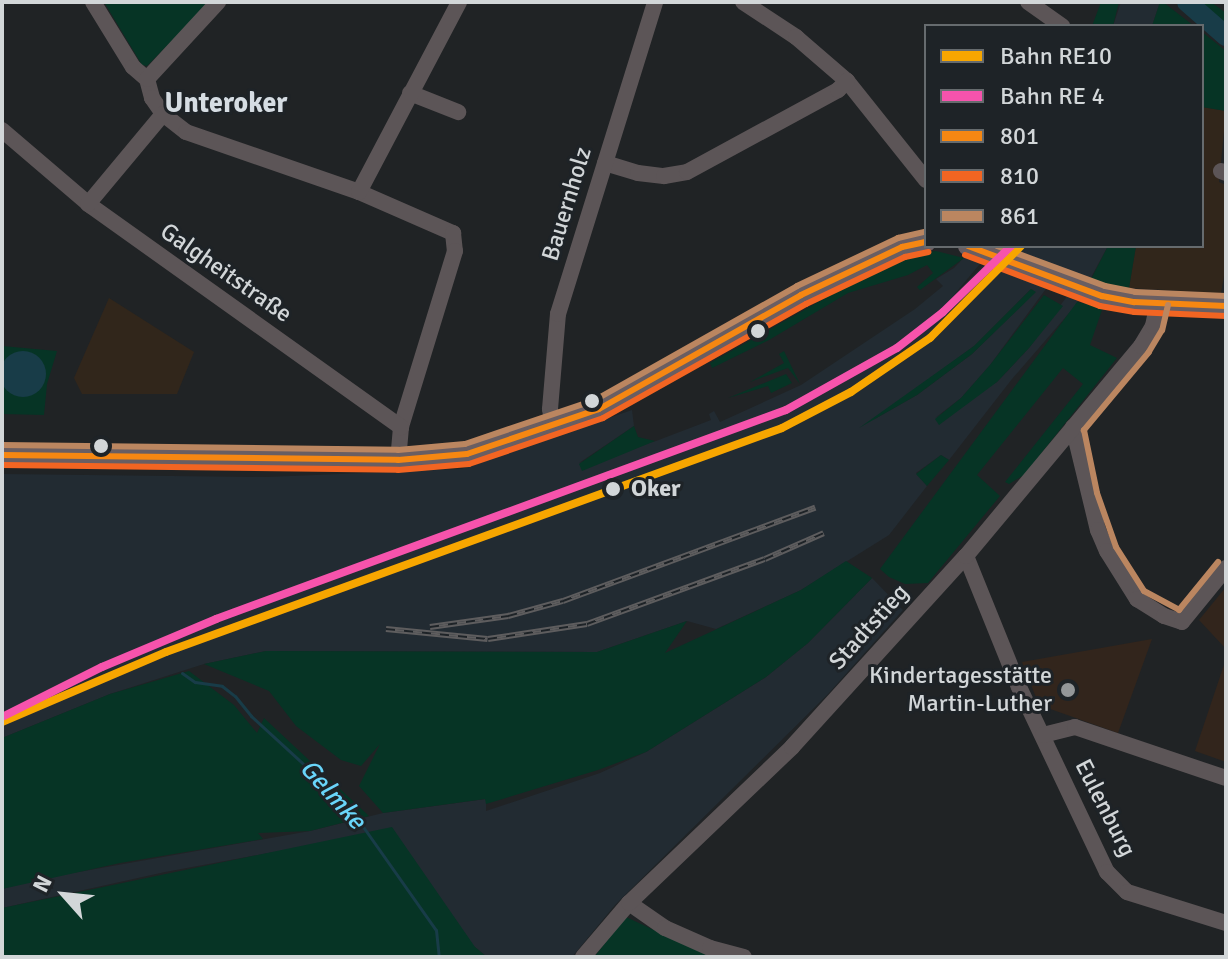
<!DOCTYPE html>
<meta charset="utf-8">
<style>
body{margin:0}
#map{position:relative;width:1228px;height:959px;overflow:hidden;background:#202325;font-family:Signika,sans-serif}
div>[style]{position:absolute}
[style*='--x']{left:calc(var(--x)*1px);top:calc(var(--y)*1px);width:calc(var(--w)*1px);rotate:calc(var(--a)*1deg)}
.commercial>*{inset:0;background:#31261b}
.built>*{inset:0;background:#222b32}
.education>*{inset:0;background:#32251c}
.green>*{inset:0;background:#063425}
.water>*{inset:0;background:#183c48}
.round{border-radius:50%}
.stream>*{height:3px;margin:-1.5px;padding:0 1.5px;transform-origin:1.5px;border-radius:1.5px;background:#183c48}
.river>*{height:20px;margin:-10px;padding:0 10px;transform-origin:10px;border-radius:10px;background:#183c48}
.minor>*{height:16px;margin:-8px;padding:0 8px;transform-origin:8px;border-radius:8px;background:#5c5557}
.major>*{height:20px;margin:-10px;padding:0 10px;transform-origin:10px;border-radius:10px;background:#695e62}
.rail>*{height:6px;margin-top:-3px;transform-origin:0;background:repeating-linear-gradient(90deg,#1e2327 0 9px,#5e5d5e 0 18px);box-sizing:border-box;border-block:2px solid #5e5d5e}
.bus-1>*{height:6px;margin:-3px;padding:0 3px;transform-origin:3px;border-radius:3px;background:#f68712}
.bus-2>*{height:6px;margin:-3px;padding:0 3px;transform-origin:3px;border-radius:3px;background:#f26522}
.bus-3>*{height:6px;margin:-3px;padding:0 3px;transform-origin:3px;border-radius:3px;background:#bb8660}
.rail-1>*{height:8px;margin:-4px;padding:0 4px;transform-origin:4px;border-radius:4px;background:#f7a600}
.rail-2>*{height:8px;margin:-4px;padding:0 4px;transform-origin:4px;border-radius:4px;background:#f653ac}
.dots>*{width:22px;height:22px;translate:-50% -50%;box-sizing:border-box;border:4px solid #1e2327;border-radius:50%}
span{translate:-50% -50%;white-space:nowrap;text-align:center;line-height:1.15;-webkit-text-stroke:6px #1e2327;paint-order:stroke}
.street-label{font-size:24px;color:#d2d6d8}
.stop-label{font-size:24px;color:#d2d6d8;font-weight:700}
.left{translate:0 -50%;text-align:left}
.poi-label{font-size:24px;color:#d2d6d8}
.right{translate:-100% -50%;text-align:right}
.water-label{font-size:26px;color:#69d5fa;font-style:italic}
.quarter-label{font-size:28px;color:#d6dde3;font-weight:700}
.frame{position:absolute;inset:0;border:4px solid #d2d6d8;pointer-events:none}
.legend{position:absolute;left:924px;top:24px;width:280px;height:224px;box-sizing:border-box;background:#1e2327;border:2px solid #666b6e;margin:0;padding:10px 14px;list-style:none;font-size:24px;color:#d2d6d8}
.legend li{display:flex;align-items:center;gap:16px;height:40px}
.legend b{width:40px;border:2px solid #666b6e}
.north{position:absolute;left:24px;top:855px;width:80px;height:80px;-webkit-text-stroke:6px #1e2327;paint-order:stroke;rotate:297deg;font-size:22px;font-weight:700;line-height:32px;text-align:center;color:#d2d6d8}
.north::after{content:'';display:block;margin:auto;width:28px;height:36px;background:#d2d6d8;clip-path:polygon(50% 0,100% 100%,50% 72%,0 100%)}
</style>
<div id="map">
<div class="commercial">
<div style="clip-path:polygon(1202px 107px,1226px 111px,1219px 182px,1226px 185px,1226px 265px,1221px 293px,1129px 288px,1136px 246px,1202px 246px)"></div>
<div style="clip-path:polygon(109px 298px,194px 352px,177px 394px,82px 394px,74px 378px)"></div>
</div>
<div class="built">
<div style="clip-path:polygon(1121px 2px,1160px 2px,1152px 26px,1113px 26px)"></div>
<div style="clip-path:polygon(evenodd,975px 246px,995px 246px,953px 296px,1003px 246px,1108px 246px,1076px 305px,1012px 379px,949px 460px,941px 455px,916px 473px,927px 486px,889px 535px,801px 590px,716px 629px,687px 621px,597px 652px,266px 651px,204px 664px,110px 694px,2px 738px,2px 474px,267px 477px,461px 469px,632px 410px,634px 426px,579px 463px,656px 441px,711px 420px,709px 414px,714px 411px,720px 422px,801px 385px,915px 309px,943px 286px,936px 279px,954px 268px,975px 246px,1059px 271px,1079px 280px,1029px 348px,997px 382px,935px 418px,961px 398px,990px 365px,1059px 271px,975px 246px,1031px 289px,1035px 292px,972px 354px,917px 395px,873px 420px,974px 346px,1031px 289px)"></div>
<div style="clip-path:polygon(872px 578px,903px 610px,828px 694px,615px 905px,572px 957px,487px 957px,475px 947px,274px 852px,165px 872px,2px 908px,2px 889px,39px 879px,310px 831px,383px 813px,486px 799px,486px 811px,600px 773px,646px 752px,766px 677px,808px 643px)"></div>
</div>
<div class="education">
<div style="clip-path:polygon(1226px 587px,1226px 649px,1199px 620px)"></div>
<div style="clip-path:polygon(1152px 639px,1118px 733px,1039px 705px,1022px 662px)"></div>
<div style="clip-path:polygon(1226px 659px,1226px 762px,1195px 751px)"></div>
</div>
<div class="green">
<div style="clip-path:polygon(104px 2px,210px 2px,147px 66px,142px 65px)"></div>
<div style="clip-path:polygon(1101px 2px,1119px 2px,1113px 26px,1092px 26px)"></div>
<div style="clip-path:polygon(1160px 2px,1163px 2px,1194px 26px,1152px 26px)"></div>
<div style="clip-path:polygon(1183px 2px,1211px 2px,1226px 13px,1226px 32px)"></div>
<div style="clip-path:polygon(1202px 32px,1226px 51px,1226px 111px,1202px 107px)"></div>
<div style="clip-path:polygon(1108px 246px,1136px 246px,1129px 288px,1090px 281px)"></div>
<div style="clip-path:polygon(936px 251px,964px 258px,920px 290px,917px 287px,933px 273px,927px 265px,908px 275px,848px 293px,769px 340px,712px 368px,710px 363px,847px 286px,916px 254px)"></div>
<div style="clip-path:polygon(1031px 289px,1036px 292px,972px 354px,917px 395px,859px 428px,974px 346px)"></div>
<div style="clip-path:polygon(1044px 295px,1063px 306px,1029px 348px,997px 382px,939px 425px,935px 419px,961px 398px,990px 365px)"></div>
<div style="clip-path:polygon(1077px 302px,1103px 307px,1090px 345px,1117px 358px,1024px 475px,1009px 484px,1005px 482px,1083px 384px,1063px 368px,977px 475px,1000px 496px,928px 583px,905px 584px,889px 577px,880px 569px)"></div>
<div style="clip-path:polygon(2px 346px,57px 351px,47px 384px,44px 415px,2px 414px)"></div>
<div style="clip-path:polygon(784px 351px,800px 384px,788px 368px,750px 382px,784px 363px,779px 354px)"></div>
<div style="clip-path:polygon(786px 374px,792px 383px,771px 393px,768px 386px,728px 398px)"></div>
<div style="clip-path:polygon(634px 426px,638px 437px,655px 441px,582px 471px,579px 464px)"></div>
<div style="clip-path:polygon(941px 455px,949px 460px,927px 486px,916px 474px)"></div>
<div style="clip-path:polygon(846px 561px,872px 578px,808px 643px,766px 677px,646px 752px,598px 770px,486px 804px,485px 799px,383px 813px,359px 786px,380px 744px,361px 766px,341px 760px,296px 726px,269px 691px,204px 664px,266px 651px,597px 652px,687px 621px,665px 653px,801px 590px)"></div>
<div style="clip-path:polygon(189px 671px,234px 705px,257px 733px,264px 718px,369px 816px,310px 831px,258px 833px,263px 839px,120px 863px,2px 889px,2px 738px,110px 694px)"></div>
<div style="clip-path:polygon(392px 827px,475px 947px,487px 957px,2px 957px,2px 908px)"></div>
<div style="clip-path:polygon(626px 917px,712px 957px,594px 957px)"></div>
</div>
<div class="water">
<div class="round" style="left:0;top:351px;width:46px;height:46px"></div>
</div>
<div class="stream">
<div style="--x:182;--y:673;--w:16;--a:35"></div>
<div style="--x:195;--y:682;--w:27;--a:8"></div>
<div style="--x:222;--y:686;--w:16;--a:38"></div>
<div style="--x:235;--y:696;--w:26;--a:51"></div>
<div style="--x:251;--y:716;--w:130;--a:42.5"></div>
<div style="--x:347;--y:804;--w:154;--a:54.8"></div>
<div style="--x:436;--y:930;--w:27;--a:84"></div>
</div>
<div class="river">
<div style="--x:1187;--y:2;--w:52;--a:41.1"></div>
</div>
<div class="minor">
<div style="--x:93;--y:2;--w:76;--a:58.4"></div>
<div style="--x:133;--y:67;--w:18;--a:41"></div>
<div style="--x:147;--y:79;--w:20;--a:75"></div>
<div style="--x:152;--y:98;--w:19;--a:55"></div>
<div style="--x:163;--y:114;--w:29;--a:38"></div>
<div style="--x:186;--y:132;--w:183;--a:19.1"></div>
<div style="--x:359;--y:192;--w:103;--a:23.6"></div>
<div style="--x:453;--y:233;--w:18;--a:84"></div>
<div style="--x:455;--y:251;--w:184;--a:107.1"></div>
<div style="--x:401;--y:427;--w:33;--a:95"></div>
<div style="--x:743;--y:2;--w:64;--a:33.4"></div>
<div style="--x:796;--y:37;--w:67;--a:40.8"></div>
<div style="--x:847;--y:81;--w:127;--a:51.4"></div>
<div style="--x:1028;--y:2;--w:42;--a:35.2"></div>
<div style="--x:147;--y:79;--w:105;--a:-47.3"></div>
<div style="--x:410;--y:93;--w:52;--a:21.6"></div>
<div style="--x:2;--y:130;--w:117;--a:40.5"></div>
<div style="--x:91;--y:206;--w:381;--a:35.5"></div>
<div style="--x:605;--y:163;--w:34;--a:17"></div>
<div style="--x:638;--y:173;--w:26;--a:7"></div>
<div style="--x:664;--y:176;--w:23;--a:-10"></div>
<div style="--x:687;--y:172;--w:172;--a:-28.5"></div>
<div style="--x:838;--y:90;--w:13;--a:-45"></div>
<div style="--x:1221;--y:171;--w:5;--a:22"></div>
<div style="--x:359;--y:192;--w:215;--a:-62.2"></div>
<div style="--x:88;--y:204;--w:117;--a:-50.2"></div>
<div style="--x:553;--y:425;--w:16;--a:-101"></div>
<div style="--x:550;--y:409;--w:95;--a:-85.2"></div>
<div style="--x:558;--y:314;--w:327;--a:-72.7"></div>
<div style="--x:1073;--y:427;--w:106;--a:76.4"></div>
<div style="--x:1098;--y:530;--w:23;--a:67"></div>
<div style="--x:1107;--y:551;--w:57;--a:58"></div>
<div style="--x:1137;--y:599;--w:32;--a:32"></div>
<div style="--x:1164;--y:616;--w:19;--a:18"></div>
<div style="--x:1182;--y:622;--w:70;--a:-50.8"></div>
<div style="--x:966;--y:556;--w:141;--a:68"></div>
<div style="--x:1019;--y:687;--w:205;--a:64.6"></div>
<div style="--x:1107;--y:872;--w:28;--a:45"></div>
<div style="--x:1127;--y:892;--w:104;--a:17.4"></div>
<div style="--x:1043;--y:735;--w:33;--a:-14"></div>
<div style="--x:1075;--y:727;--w:159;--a:18.7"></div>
<div style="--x:629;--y:903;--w:44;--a:34.8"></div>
<div style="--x:665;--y:928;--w:49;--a:24"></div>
<div style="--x:710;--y:948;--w:35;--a:15"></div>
<div style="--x:583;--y:957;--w:71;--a:-49.6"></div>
<div style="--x:629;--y:903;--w:226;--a:-43.7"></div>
<div style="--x:792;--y:747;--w:258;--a:-47.7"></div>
<div style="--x:966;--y:556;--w:273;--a:-50.2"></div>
<div style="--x:1141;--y:346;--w:23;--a:-59"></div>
<div style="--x:1153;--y:326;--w:24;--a:-78"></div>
</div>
<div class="major">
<div style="--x:968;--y:246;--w:143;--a:20.5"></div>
<div style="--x:1102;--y:296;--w:33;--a:11"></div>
<div style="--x:1134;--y:302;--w:92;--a:2.5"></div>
<div style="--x:2;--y:455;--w:396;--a:0.7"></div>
<div style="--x:398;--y:460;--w:69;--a:-5"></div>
<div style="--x:467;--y:454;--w:139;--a:-18.8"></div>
<div style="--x:599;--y:409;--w:232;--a:-29.4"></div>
<div style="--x:801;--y:295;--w:112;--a:-25.4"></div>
<div style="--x:902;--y:247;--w:25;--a:-12"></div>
</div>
<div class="rail">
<div style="--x:430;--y:627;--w:79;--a:-8"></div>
<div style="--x:508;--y:616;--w:57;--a:-15.3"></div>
<div style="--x:563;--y:601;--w:269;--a:-20.3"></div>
<div style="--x:386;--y:629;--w:102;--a:5.6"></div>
<div style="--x:488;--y:639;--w:100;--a:-8.6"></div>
<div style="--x:587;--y:624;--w:189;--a:-20.1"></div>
<div style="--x:765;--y:559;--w:64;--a:-23.8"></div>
</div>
<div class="bus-1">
<div style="--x:968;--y:246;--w:143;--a:20.5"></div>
<div style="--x:1102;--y:296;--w:33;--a:11"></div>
<div style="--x:1134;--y:302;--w:92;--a:2.5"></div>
<div style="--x:2;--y:455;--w:396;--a:0.7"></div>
<div style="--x:398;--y:460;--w:69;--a:-5"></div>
<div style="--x:467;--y:454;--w:139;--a:-18.8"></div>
<div style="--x:599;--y:409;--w:232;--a:-29.4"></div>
<div style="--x:801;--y:295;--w:112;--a:-25.4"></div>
<div style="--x:902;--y:247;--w:25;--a:-12"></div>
</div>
<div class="bus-2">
<div style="--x:965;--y:255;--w:144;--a:20.7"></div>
<div style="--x:1100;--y:306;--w:35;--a:10"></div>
<div style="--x:1134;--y:312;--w:92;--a:2.5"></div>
<div style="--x:2;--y:465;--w:396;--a:0.7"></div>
<div style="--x:398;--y:470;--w:71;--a:-4.8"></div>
<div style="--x:469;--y:464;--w:142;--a:-18.9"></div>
<div style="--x:603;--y:418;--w:233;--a:-29.3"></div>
<div style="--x:806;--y:304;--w:110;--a:-25.4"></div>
<div style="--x:905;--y:257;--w:24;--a:-12"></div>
</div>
<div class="bus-3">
<div style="--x:997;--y:246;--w:115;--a:20.3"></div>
<div style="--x:1105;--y:286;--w:31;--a:11"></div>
<div style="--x:1135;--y:292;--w:91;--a:2.5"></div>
<div style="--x:1168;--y:305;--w:26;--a:103"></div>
<div style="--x:1162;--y:330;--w:26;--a:121"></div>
<div style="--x:1149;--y:352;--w:102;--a:129.8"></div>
<div style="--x:1084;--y:430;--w:64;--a:78.3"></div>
<div style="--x:1097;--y:493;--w:57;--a:70.6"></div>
<div style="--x:1116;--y:547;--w:52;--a:57.5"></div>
<div style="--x:1144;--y:591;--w:40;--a:28"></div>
<div style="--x:1179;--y:610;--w:62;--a:-50.9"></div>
<div style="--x:2;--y:445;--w:396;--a:0.7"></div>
<div style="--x:398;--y:450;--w:67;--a:-5.1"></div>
<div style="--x:465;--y:444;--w:137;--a:-18.7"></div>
<div style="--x:595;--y:400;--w:232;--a:-29.4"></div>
<div style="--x:797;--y:286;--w:112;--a:-25.4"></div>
<div style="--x:898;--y:238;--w:27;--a:-13"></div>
</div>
<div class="rail-1">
<div style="--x:2;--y:722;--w:178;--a:-23.1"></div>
<div style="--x:166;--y:652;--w:655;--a:-19.98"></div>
<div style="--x:782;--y:428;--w:78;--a:-27.6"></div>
<div style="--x:851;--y:392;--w:96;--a:-34.4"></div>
<div style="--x:930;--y:338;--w:129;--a:-45.3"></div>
</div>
<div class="rail-2">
<div style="--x:2;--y:717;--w:112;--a:-26.6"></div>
<div style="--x:102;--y:667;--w:124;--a:-22.8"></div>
<div style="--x:216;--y:619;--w:607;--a:-20.14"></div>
<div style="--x:786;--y:410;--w:127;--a:-29.2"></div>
<div style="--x:897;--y:348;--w:58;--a:-38"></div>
<div style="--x:943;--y:312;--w:95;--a:-44.1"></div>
</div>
<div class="dots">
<div style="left:758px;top:331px;background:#d2d6d8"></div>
<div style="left:592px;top:401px;background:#d2d6d8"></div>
<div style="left:101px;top:446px;background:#d2d6d8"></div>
<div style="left:613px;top:489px;background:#d2d6d8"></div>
<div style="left:1068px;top:690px;background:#949799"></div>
</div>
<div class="street-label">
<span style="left:567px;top:204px;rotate:-73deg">Bauernholz</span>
<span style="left:226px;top:273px;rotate:35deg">Galgheitstraße</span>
<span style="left:869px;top:627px;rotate:-48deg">Stadtstieg</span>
<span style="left:1105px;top:808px;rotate:63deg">Eulenburg</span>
</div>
<div class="stop-label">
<span class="left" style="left:631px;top:489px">Oker</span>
</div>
<div class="poi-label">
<span class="right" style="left:1052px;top:690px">Kindertagesstätte<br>Martin-Luther</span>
</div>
<div class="water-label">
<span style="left:332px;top:795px;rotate:48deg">Gelmke</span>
</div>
<div class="quarter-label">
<span style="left:226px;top:103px">Unteroker</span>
</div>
<div class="frame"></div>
<ul class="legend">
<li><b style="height:10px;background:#f7a600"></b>Bahn RE10</li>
<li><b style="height:10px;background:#f653ac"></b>Bahn RE 4</li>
<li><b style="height:10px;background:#f68712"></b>801</li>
<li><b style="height:10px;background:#f26522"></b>810</li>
<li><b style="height:10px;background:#bb8660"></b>861</li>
</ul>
<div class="north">N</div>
</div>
